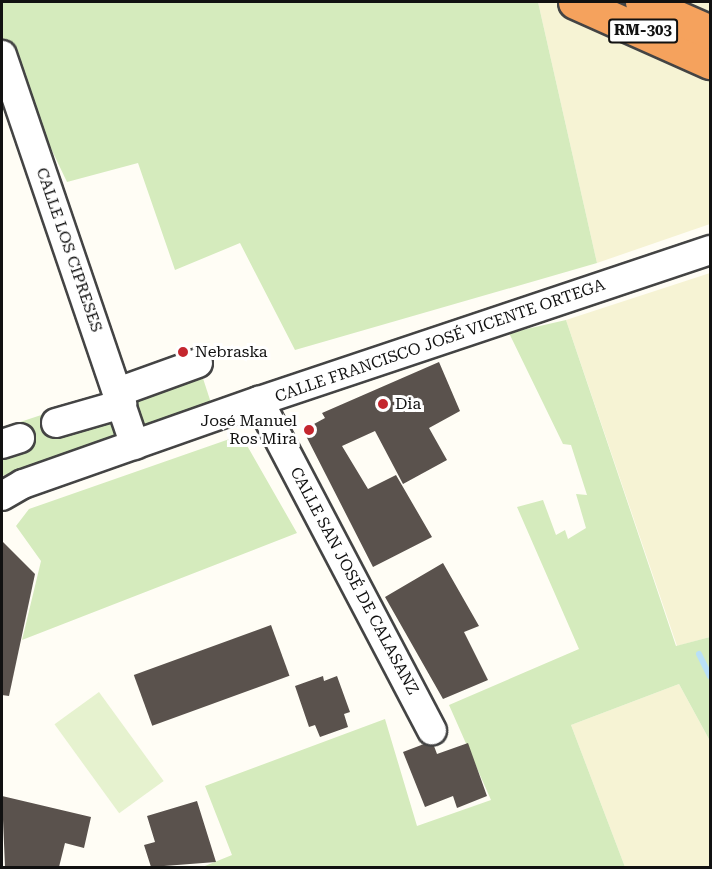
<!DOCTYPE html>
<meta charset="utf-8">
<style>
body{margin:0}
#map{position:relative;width:712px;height:869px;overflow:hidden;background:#fffdf5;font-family:"Roboto Serif",serif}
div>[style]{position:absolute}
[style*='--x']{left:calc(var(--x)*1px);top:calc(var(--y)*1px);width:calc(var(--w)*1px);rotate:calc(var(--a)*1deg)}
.farmland>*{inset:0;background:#f6f3d4}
.green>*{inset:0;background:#d5ebbd}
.pitch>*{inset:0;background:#e6f2cf;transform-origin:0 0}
.stream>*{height:6px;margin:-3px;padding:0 3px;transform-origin:3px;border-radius:3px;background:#b9e0f7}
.building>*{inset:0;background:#5a524d;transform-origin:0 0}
.roads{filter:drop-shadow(2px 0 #444) drop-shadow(-2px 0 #444) drop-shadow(0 2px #444) drop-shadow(0 -2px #444)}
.minor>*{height:28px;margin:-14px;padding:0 14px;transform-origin:14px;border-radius:14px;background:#fff}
.highway>*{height:33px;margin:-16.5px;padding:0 16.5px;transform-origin:16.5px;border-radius:16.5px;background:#f5a25d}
.dots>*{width:16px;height:16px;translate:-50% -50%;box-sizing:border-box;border:3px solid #fff;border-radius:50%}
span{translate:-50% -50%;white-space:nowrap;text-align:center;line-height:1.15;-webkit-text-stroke:6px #fff;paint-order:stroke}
.shield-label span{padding:2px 4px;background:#fff;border:2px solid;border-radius:4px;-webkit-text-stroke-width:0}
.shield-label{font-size:15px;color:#111;font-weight:700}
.street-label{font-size:16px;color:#111}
.poi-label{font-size:16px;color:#111}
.left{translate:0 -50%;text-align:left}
.right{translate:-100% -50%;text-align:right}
.frame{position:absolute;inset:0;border:3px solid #111;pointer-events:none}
</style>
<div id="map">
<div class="farmland">
<div style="clip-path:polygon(538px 2px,710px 2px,710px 224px,597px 263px)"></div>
<div style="clip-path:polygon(710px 273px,710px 637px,677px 646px,566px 320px)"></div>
<div style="clip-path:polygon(679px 684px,710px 741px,710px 867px,625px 867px,571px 725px)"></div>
</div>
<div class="green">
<div style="clip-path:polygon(2px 2px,538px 2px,597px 263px,295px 350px,240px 243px,175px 270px,138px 163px,67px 182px,2px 46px)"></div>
<div style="clip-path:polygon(566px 320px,676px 646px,710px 637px,710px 741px,679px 684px,571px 725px,625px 867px,200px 868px,232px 855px,205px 786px,385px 719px,417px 826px,491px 800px,449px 705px,579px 649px,517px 507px,543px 500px,556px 535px,565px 530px,568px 539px,586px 528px,576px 494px,587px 495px,571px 445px,563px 444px,509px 333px)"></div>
<div style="clip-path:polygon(198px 363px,211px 403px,2px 476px,2px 428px)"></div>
<div style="clip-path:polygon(241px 435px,297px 533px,22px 640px,41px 561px,16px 526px,29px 509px)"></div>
</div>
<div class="pitch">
<div style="left:99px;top:692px;width:110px;height:55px;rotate:54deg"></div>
</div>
<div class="stream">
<div style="--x:699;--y:654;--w:25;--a:64"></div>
</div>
<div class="building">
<div style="clip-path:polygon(439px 362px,460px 411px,429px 428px,447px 460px,403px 484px,375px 431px,342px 446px,368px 489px,396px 475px,432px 537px,373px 567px,303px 430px,325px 418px,322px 413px)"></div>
<div style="clip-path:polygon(2px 541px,35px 574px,9px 696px,2px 695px)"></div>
<div style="clip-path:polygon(443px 563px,479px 626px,464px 632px,488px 680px,443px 699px,385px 597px)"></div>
<div style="left:271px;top:625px;width:54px;height:146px;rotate:70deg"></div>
<div style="clip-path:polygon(323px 676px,324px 681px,337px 676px,350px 712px,344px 714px,348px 727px,320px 737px,315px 725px,309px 727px,295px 686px)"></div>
<div style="clip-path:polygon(468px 743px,487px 796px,457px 808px,453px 796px,425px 807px,403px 752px,424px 744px,434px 746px,437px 754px)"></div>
<div style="clip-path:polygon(2px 796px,91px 817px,84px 848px,65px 843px,59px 867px,5px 867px)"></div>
<div style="clip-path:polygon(197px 801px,216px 862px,151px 867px,144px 845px,155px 842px,147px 816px)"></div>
</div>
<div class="roads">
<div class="minor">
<div style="--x:2;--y:55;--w:412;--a:71.2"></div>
<div style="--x:118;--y:392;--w:85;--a:-19.9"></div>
<div style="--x:259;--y:401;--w:372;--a:62.3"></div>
<div style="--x:56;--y:423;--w:69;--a:-16.1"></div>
<div style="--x:2;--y:444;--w:19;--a:-18"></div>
<div style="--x:2;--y:496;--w:24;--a:-30"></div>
<div style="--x:23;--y:484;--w:250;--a:-19.4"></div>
<div style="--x:259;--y:401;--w:476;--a:-18.5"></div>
</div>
<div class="highway">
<div style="--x:575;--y:2;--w:148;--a:24"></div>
<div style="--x:642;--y:2;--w:74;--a:23.8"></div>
</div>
</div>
<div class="dots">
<div style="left:183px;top:352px;background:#c4262e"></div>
<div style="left:383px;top:404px;background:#c4262e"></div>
<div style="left:309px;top:430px;background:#c4262e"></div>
</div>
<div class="shield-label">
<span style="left:643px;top:31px">RM-303</span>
</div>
<div class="street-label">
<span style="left:69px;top:250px;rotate:71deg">CALLE LOS CIPRESES</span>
<span style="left:440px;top:341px;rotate:-19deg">CALLE FRANCISCO JOSÉ VICENTE ORTEGA</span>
<span style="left:354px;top:581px;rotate:62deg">CALLE SAN JOSÉ DE CALASANZ</span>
</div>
<div class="poi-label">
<span class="left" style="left:195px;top:352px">Nebraska</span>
<span class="left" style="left:395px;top:404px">Dia</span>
<span class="right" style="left:297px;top:430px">José Manuel<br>Ros Mira</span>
</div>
<div class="frame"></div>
</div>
